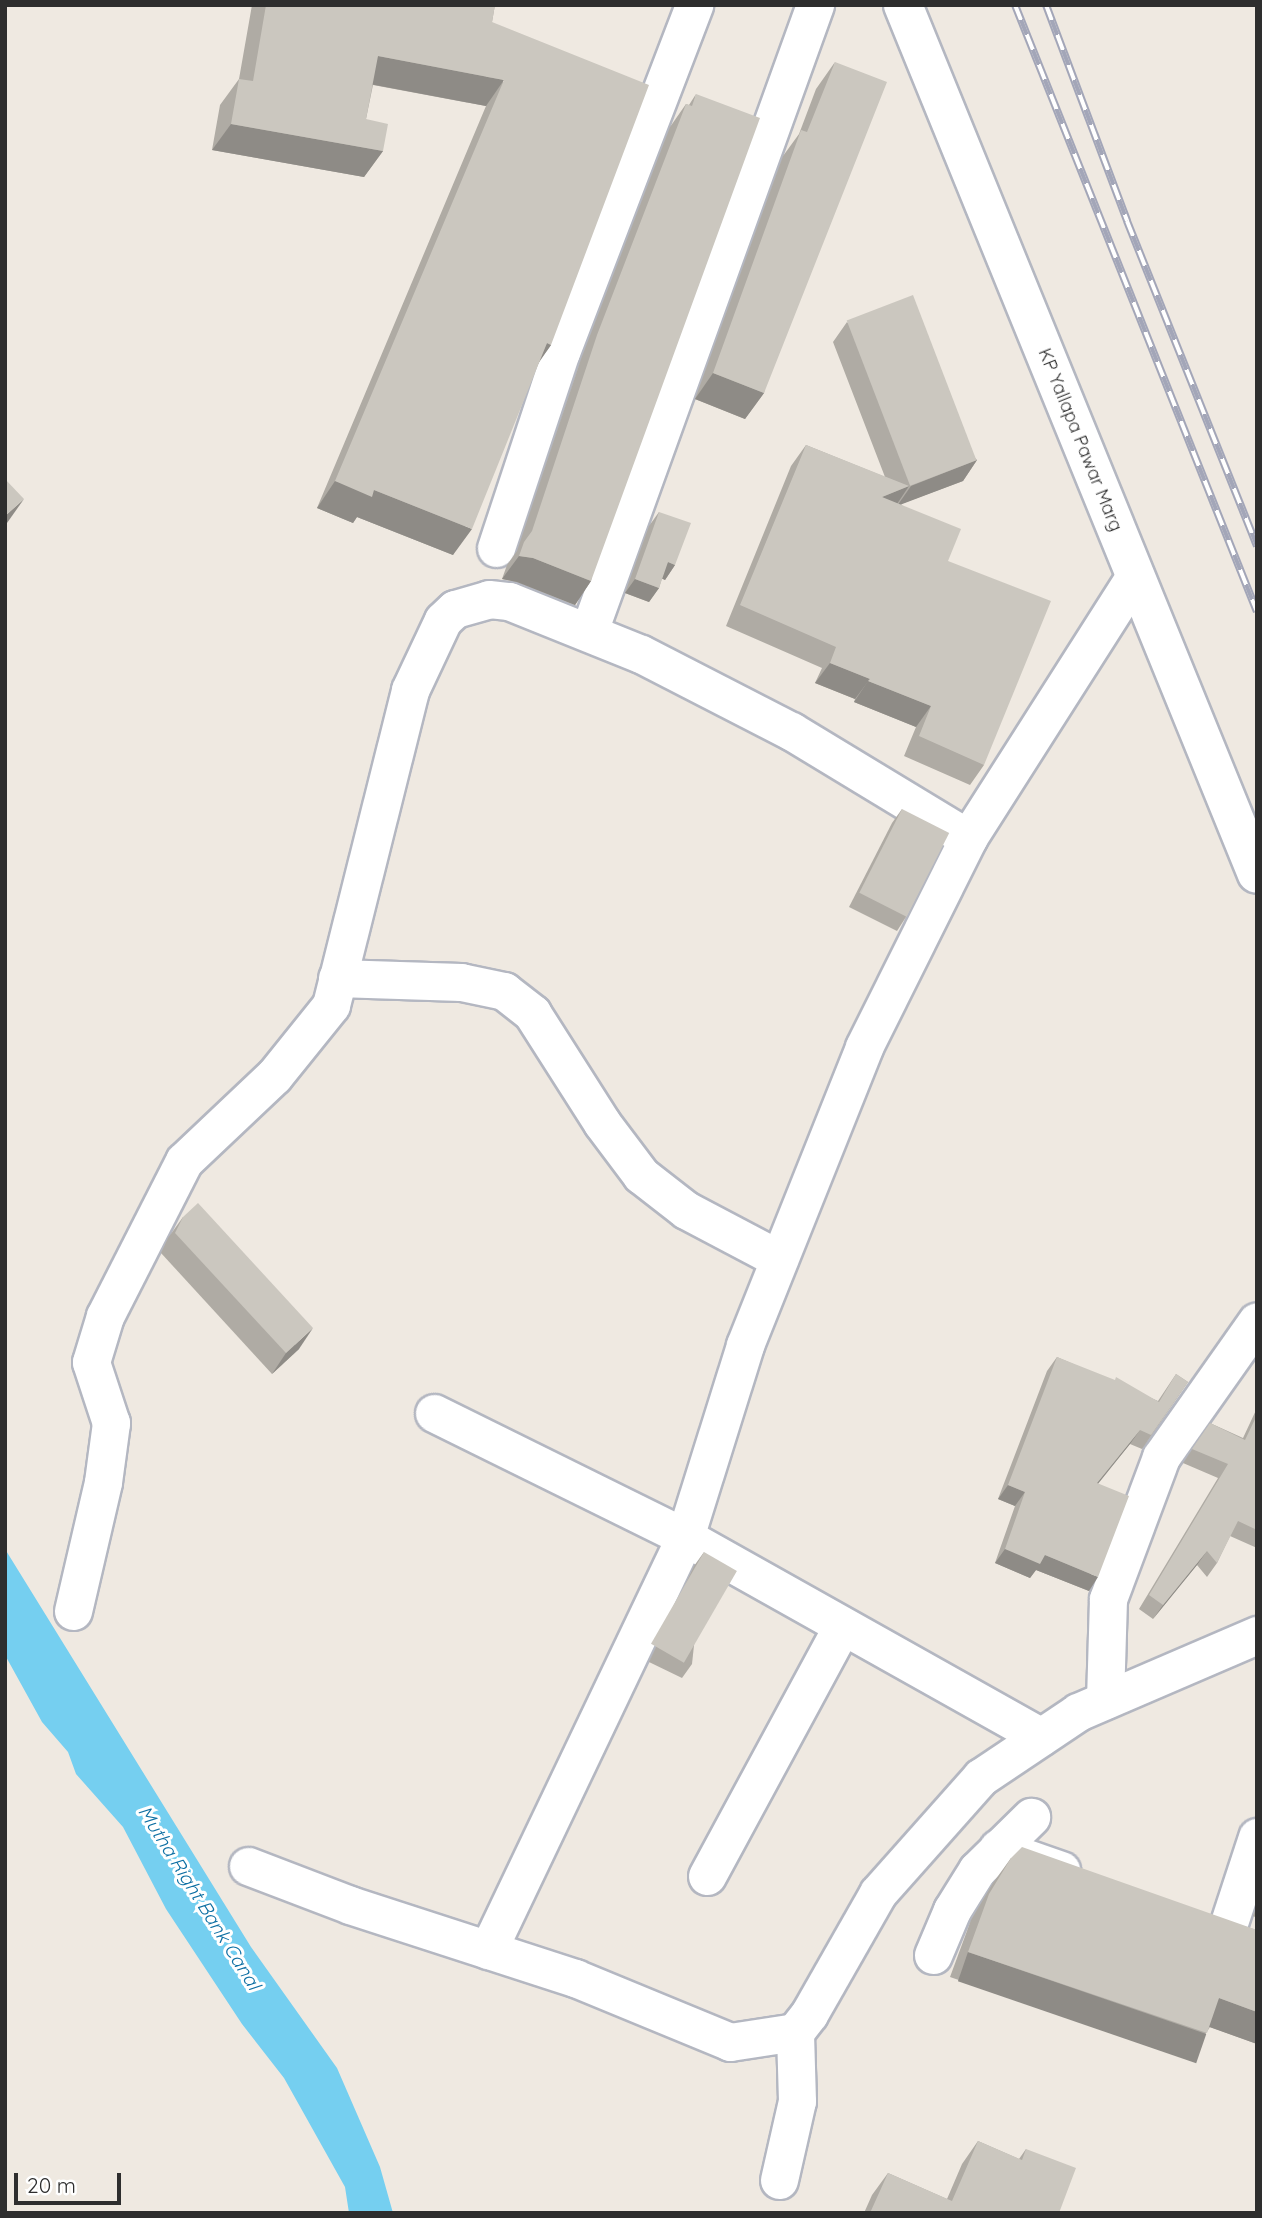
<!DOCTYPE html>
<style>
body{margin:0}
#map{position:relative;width:1262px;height:2218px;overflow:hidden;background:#efe9e1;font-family:Quicksand,sans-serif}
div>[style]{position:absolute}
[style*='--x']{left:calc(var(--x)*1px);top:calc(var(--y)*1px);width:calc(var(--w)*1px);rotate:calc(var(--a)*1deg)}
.water>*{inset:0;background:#75cff0}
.roads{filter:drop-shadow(2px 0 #b4b7c1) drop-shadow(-2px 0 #b4b7c1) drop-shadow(0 2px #b4b7c1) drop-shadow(0 -2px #b4b7c1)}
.street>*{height:37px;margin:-18.5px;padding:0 18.5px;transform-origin:18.5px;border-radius:18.5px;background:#fff}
.secondary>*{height:38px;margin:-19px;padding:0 19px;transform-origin:19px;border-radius:19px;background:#fff}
.rail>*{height:8px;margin-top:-4px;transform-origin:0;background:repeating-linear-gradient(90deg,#fff 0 16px,#a3a6b8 0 32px);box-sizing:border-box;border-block:2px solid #a3a6b8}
.wall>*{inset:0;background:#afaba4}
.shaded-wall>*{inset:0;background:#8e8b86;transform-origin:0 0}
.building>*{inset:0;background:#cbc7bf;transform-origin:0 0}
span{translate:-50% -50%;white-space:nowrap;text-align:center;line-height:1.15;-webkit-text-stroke:6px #fff;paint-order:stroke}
.street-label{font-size:18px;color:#2e2e2e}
.water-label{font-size:19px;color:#0d6fa3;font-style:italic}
.frame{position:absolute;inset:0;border:7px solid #2e2e2e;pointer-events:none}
.scale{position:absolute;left:14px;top:2173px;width:107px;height:32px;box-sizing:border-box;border:4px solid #2e2e2e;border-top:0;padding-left:9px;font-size:21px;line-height:24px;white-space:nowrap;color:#2e2e2e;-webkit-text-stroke:5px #fff;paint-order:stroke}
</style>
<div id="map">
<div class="water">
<div style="clip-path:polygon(5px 1549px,251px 1947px,337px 2068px,380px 2167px,393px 2213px,349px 2213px,345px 2187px,284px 2078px,242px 2024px,166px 1909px,123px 1827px,76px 1774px,68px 1752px,42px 1722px,5px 1655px)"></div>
</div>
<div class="roads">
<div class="street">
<div style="--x:496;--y:548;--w:206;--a:-71.7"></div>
<div style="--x:561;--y:352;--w:372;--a:-69"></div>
<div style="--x:589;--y:631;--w:666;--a:-70.15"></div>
<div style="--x:337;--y:978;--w:124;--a:1.8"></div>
<div style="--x:461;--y:982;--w:44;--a:11.8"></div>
<div style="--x:504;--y:991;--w:36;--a:38"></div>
<div style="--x:532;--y:1013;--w:130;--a:57.5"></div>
<div style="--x:602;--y:1123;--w:65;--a:53.1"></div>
<div style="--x:641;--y:1175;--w:57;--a:37.9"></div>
<div style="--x:686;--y:1210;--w:105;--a:27.8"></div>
<div style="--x:434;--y:1413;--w:280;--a:26.3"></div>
<div style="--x:685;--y:1537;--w:408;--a:29.3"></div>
<div style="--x:73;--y:1611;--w:132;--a:-76.9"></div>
<div style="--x:103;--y:1482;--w:60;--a:-82.3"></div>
<div style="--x:111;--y:1423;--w:64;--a:-108.2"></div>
<div style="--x:91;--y:1362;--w:48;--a:-73.1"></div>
<div style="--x:105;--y:1316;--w:174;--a:-63"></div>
<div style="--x:184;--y:1161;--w:124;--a:-43.4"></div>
<div style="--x:274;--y:1076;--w:91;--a:-51.2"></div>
<div style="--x:331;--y:1005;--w:325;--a:-75.9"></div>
<div style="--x:410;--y:690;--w:77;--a:-64.8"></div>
<div style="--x:443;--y:620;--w:16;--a:-43"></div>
<div style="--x:455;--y:609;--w:35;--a:-16"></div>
<div style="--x:489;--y:599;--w:20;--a:6"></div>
<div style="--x:509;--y:601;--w:142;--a:21.9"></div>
<div style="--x:641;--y:654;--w:169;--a:27.2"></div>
<div style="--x:791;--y:731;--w:207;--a:31.2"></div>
<div style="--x:1105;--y:1700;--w:101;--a:-88.3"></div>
<div style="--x:1108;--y:1599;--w:152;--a:-69.5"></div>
<div style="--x:1161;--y:1457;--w:166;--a:-54.8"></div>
<div style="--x:998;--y:1848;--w:67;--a:19.2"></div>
<div style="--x:248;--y:1866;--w:109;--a:20.9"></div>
<div style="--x:350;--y:1905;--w:237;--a:18"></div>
<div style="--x:575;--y:1978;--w:168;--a:22.4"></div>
<div style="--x:730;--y:2042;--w:66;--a:-8.7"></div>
<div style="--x:707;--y:1876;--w:284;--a:-61.6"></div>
<div style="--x:1227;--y:1929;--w:97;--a:-71.9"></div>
<div style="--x:488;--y:1950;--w:458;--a:-64.5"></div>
<div style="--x:685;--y:1537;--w:201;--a:-72.6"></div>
<div style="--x:745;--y:1345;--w:321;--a:-68.2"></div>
<div style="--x:864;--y:1047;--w:233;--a:-63.5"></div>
<div style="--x:968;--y:838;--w:311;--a:-57.5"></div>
<div style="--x:933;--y:1955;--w:49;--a:-67.1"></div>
<div style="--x:952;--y:1910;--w:47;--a:-58"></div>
<div style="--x:977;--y:1870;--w:76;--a:-44.5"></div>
<div style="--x:779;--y:2180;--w:81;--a:-77.2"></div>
<div style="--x:797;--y:2101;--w:69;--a:-91.7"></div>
<div style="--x:795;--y:2032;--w:23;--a:-52"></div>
<div style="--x:809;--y:2014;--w:139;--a:-60.3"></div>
<div style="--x:878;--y:1893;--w:155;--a:-48.4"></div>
<div style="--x:981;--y:1777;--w:117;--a:-33.8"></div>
<div style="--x:1078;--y:1712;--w:195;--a:-23.3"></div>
</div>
<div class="secondary">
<div style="--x:903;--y:5;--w:938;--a:67.84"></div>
</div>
</div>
<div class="rail">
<div style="--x:1015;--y:5;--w:653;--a:68.26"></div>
<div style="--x:1046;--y:5;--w:231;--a:69.4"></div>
<div style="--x:1127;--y:221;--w:350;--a:68.2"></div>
</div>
<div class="wall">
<div style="clip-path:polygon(252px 5px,495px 5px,492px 22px,551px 345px,540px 360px,453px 555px,357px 517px,353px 523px,317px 508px,486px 106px,373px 85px,366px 119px,383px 151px,364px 177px,212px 150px,220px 105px,239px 79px)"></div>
<div style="clip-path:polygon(835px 62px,764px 393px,745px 419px,695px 399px,783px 156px,799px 134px,816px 89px)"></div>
<div style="clip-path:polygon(696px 94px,591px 581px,575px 605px,517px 582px,502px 579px,507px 565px,517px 551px,581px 359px,670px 127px,686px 104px,689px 105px)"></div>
<div style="clip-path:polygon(847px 322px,977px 460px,963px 481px,901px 504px,948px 561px,984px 765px,970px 785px,904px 756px,916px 727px,854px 702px,855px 699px,815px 683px,822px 668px,726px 626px,791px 466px,806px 445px,885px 477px,833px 342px)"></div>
<div style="clip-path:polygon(659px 512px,675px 565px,665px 580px,662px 578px,659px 588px,649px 602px,625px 593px,649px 526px)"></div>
<div style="clip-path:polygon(902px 809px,906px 917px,897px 931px,849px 907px,892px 823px)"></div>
<div style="clip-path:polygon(183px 1217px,299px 1349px,272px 1374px,161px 1253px,168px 1238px)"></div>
<div style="clip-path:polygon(1057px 1357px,1158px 1401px,1176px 1374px,1188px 1382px,1142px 1449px,1130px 1444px,1098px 1484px,1089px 1591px,1036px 1570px,1030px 1578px,995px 1563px,1015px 1506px,998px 1499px,1047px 1371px)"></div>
<div style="clip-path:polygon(1257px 1408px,1257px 1548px,1230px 1536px,1217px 1563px,1207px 1577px,1197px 1565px,1153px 1619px,1139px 1609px,1218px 1478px,1183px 1463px,1210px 1423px,1243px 1438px)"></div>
<div style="clip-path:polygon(704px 1552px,692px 1664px,682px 1678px,649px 1662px,694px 1566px)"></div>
<div style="clip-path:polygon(1011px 1858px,1257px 1930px,1257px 2044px,1210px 2027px,1189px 2059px,950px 1977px,971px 1920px,993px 1883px)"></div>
<div style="clip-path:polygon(1257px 1906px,1257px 1918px,1253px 1916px)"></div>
<div style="clip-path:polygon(978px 2141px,1019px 2159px,1026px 2149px,1059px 2213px,864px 2213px,872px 2195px,888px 2173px,947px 2199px,962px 2164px)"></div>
</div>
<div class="shaded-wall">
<div style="clip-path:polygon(378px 56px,504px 80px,486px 106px,359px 82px)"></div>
<div style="clip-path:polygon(231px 124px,383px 151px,364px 177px,212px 150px)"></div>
<div style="clip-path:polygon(547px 343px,551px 345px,533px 371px)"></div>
<div style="clip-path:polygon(713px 373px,764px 393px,745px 419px,695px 399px)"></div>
<div style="clip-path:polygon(977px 460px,963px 481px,897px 506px,911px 486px)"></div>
<div style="clip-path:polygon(335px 481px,374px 490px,472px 529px,453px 555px,357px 517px,353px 523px,317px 508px)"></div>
<div style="clip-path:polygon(909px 486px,895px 507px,882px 497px)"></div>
<div style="clip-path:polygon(24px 499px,7px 523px,5px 525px,5px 516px)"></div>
<div style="clip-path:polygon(519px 556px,533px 558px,591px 581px,575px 605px,517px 582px,502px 579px)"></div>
<div style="clip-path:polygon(668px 562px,675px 565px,665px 580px,658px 577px)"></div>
<div style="clip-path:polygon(635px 579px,659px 588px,649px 602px,625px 593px)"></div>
<div style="clip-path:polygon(830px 663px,870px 679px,855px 699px,815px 683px)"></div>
<div style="clip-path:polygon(868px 681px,931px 706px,916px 727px,854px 702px)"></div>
<div style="clip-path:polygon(313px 1328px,299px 1349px,272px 1374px,286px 1353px)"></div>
<div style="clip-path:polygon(1140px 1430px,1130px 1444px,1087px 1497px,1097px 1483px)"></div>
<div style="clip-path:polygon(1008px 1485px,1025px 1492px,1015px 1506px,998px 1499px)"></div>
<div style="clip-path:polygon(1005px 1549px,1045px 1555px,1098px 1577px,1089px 1591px,1036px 1570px,1030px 1578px,995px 1563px)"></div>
<div style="clip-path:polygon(1207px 1551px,1197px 1565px,1153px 1619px,1163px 1605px)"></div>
<div style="left:968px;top:1952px;width:252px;height:31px;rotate:19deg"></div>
<div style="clip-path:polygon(1219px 1998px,1257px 2012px,1257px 2044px,1201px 2024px)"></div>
</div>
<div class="building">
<div style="clip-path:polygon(266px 5px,495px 5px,492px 22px,649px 85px,551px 345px,547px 343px,472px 529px,374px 490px,372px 497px,335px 481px,504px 80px,378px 56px,366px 119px,388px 124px,383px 151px,231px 124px,239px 79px,253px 81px)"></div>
<div style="clip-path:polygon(835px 62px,887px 82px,764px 393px,713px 373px,801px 130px,807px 132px)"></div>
<div style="clip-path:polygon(696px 94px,760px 118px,591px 581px,533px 558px,519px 556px,524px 542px,532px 531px,597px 335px,686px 104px,692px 106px)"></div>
<div style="left:913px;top:295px;width:177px;height:71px;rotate:69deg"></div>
<div style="clip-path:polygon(806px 445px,909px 486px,882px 497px,961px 529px,948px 561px,1051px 601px,984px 765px,919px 736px,931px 706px,868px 681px,870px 679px,830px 663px,836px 647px,740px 605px)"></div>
<div style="clip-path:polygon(5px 479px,24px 499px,5px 516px)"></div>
<div style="clip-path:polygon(659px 512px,691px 523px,675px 565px,668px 562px,659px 588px,635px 579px)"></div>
<div style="left:902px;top:809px;width:53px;height:94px;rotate:27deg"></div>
<div style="clip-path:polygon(198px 1203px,313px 1328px,286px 1353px,175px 1233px,183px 1217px)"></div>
<div style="clip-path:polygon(1057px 1357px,1115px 1380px,1116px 1377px,1159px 1402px,1176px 1374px,1188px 1382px,1151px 1435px,1140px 1430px,1097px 1483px,1129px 1496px,1098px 1577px,1045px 1555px,1040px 1564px,1005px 1549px,1025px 1492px,1008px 1485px)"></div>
<div style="clip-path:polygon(1257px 1415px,1257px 1530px,1238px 1521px,1217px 1563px,1207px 1551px,1163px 1605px,1149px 1595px,1228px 1464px,1192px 1449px,1210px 1423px,1245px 1440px)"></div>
<div style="left:704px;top:1552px;width:38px;height:106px;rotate:30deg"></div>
<div style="clip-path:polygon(1022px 1847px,1257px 1930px,1257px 2012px,1219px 1998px,1207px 2033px,968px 1952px,989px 1894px,1011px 1858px)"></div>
<div style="clip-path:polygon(978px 2141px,1022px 2160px,1026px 2149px,1076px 2168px,1059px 2213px,870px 2213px,888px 2173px,952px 2201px)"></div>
</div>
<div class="street-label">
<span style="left:1080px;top:440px;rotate:68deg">KP Yallapa Pawar Marg</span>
</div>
<div class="water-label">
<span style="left:199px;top:1898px;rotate:58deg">Mutha Right Bank Canal</span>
</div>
<div class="frame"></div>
<div class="scale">20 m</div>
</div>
